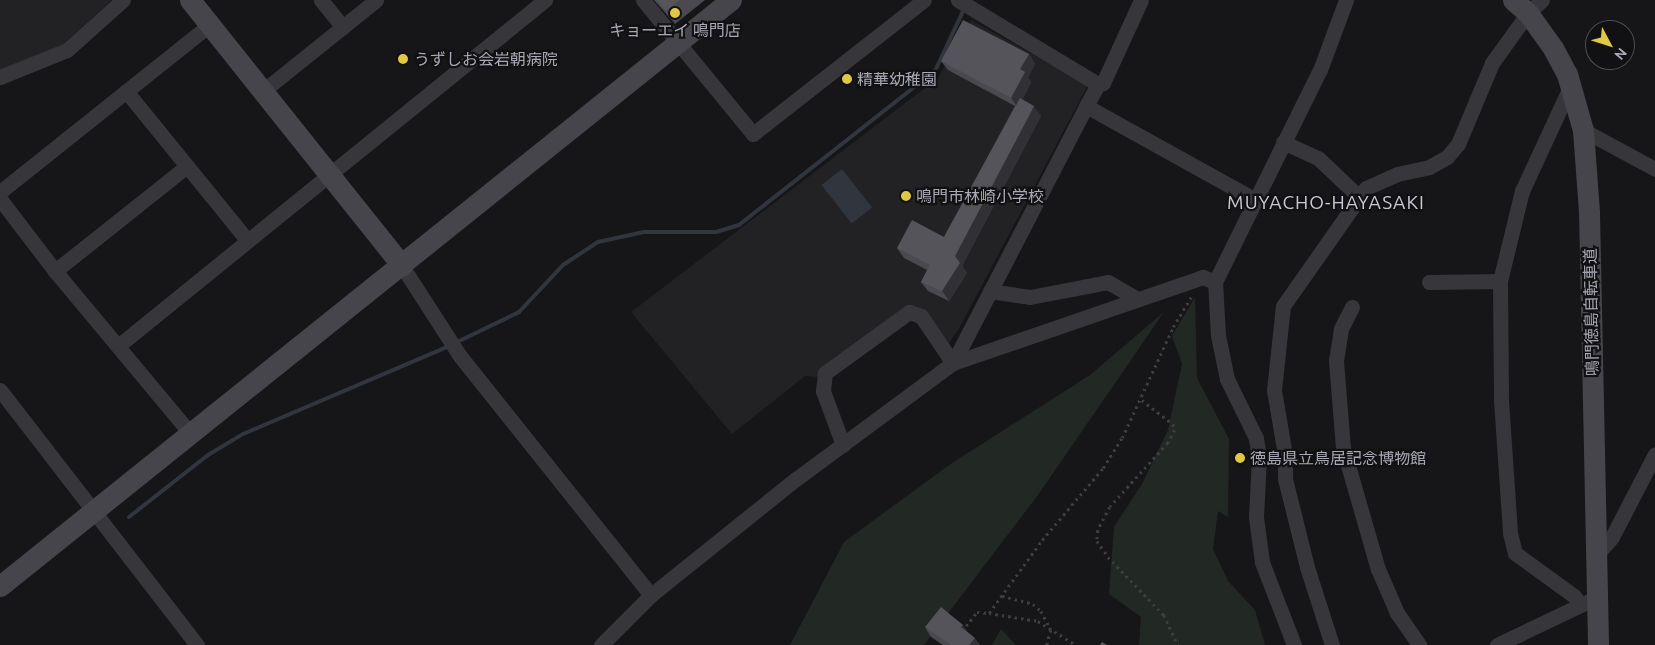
<!DOCTYPE html>
<meta charset="utf-8">
<style>
body{margin:0}
#map{position:relative;width:1655px;height:645px;overflow:hidden;background:#161517;font-family:Ubuntu,"Noto Sans JP",sans-serif}
div>[style]{position:absolute}
[style*='--x']{left:calc(var(--x)*1px);top:calc(var(--y)*1px);width:calc(var(--w)*1px);rotate:calc(var(--a)*1deg)}
.built>*{inset:0;background:#222124}
.green>*{inset:0;background:#222924}
.water>*{inset:0;background:#30353e;transform-origin:0 0}
.stream>*{height:4px;margin:-2px;padding:0 2px;transform-origin:2px;border-radius:2px;background:#30353e}
.path>*{height:2.5px;margin-top:-1.25px;transform-origin:0;background:repeating-linear-gradient(90deg,#3d3d42 0 2.5px,transparent 0 6.5px)}
.street>*{height:15px;margin:-7.5px;padding:0 7.5px;transform-origin:7.5px;border-radius:7.5px;background:#37373b}
.secondary>*{height:21px;margin:-10.5px;padding:0 10.5px;transform-origin:10.5px;border-radius:10.5px;background:#45454b}
.wall>*{inset:0;background:#4a494f}
.shaded-wall>*{inset:0;background:#313034}
.building>*{inset:0;background:#54545a}
.dots>*{width:14px;height:14px;translate:-50% -50%;box-sizing:border-box;border:2px solid #111012;border-radius:50%}
span{translate:-50% -50%;white-space:nowrap;text-align:center;line-height:1.15;-webkit-text-stroke:4.5px #111012;paint-order:stroke}
.poi-label{font-size:16px;color:#a9aab6}
.left{translate:0 -50%;text-align:left}
.street-label{font-size:16px;color:#a9aab6}
.quarter-label{font-size:19px;color:#c9cad2;letter-spacing:1px}
.north{position:absolute;left:1585px;top:20px;width:50px;height:50px;box-sizing:border-box;background:#111012;border:1px solid #4e4e54;border-radius:50%;rotate:130deg;font-size:14px;font-weight:700;line-height:20px;text-align:center;color:#a9aab6}
.north::after{content:'';display:block;margin:auto;width:18px;height:22px;background:#e0c844;clip-path:polygon(50% 0,100% 100%,50% 72%,0 100%)}
</style>
<div id="map">
<div class="built">
<div style="clip-path:polygon(0 0,112px 0,61px 46px,0 72px)"></div>
<div style="clip-path:polygon(971px 20px,1088px 85px,961px 325px,948px 345px,906px 307px,817px 377px,805px 376px,732px 434px,631px 312px,938px 78px)"></div>
</div>
<div class="green">
<div style="clip-path:polygon(1195px 297px,1197px 378px,1229px 439px,1228px 517px,1218px 511px,1213px 549px,1228px 581px,1255px 610px,1265px 645px,1139px 645px,1141px 617px,1109px 594px,1114px 527px,1142px 484px,1168px 430px,1182px 364px,1172px 336px)"></div>
<div style="clip-path:polygon(1164px 312px,1038px 495px,924px 645px,790px 645px,844px 542px,952px 463px,1090px 375px)"></div>
<div style="clip-path:polygon(1001px 629px,1016px 645px,992px 645px)"></div>
</div>
<div class="water">
<div style="left:842px;top:169px;width:49px;height:26px;rotate:52deg"></div>
</div>
<div class="stream">
<div style="--x:455;--y:343;--w:71;--a:-25.8"></div>
<div style="--x:519;--y:312;--w:64;--a:-46.9"></div>
<div style="--x:563;--y:265;--w:42;--a:-33.3"></div>
<div style="--x:598;--y:242;--w:47;--a:-12.3"></div>
<div style="--x:644;--y:232;--w:72;--a:0"></div>
<div style="--x:716;--y:232;--w:24;--a:-17"></div>
<div style="--x:739;--y:225;--w:249;--a:-38.2"></div>
<div style="--x:935;--y:71;--w:68;--a:-64.9"></div>
<div style="--x:129;--y:517;--w:100;--a:-38.1"></div>
<div style="--x:208;--y:455;--w:41;--a:-31"></div>
<div style="--x:243;--y:434;--w:224;--a:-23.1"></div>
</div>
<div class="path">
<div style="--x:1142;--y:400;--w:39;--a:38"></div>
<div style="--x:1173;--y:424;--w:6;--a:72"></div>
<div style="--x:1175;--y:430;--w:15;--a:118"></div>
<div style="--x:1168;--y:443;--w:86;--a:132.2"></div>
<div style="--x:1110;--y:507;--w:26;--a:118"></div>
<div style="--x:1098;--y:530;--w:11;--a:95"></div>
<div style="--x:1097;--y:541;--w:19;--a:55"></div>
<div style="--x:1108;--y:557;--w:81;--a:46"></div>
<div style="--x:1164;--y:615;--w:33;--a:65"></div>
<div style="--x:1002;--y:596;--w:32;--a:14"></div>
<div style="--x:1033;--y:604;--w:11;--a:41"></div>
<div style="--x:1041;--y:611;--w:21;--a:62"></div>
<div style="--x:1051;--y:630;--w:16;--a:105"></div>
<div style="--x:989;--y:613;--w:50;--a:9.3"></div>
<div style="--x:1038;--y:621;--w:45;--a:32.3"></div>
<div style="--x:966;--y:626;--w:18;--a:-52"></div>
<div style="--x:977;--y:612;--w:12;--a:5"></div>
<div style="--x:989;--y:613;--w:90;--a:-54"></div>
<div style="--x:1042;--y:540;--w:94;--a:-49.7"></div>
<div style="--x:1103;--y:468;--w:36;--a:-58"></div>
<div style="--x:1122;--y:438;--w:122;--a:-65.3"></div>
<div style="--x:1173;--y:327;--w:37;--a:-59"></div>
</div>
<div class="street">
<div style="--x:321;--y:0;--w:35;--a:51"></div>
<div style="--x:643;--y:0;--w:173;--a:50.6"></div>
<div style="--x:753;--y:134;--w:217;--a:-38.1"></div>
<div style="--x:958;--y:0;--w:163;--a:31"></div>
<div style="--x:0;--y:77;--w:72;--a:-21.9"></div>
<div style="--x:67;--y:50;--w:75;--a:-41.8"></div>
<div style="--x:126;--y:91;--w:192;--a:50.9"></div>
<div style="--x:263;--y:91;--w:145;--a:-38.8"></div>
<div style="--x:1086;--y:106;--w:192;--a:29"></div>
<div style="--x:1583;--y:130;--w:82;--a:28.4"></div>
<div style="--x:1283;--y:142;--w:38;--a:25"></div>
<div style="--x:1318;--y:158;--w:55;--a:43.5"></div>
<div style="--x:187;--y:166;--w:169;--a:141.5"></div>
<div style="--x:55;--y:271;--w:209;--a:50.2"></div>
<div style="--x:0;--y:192;--w:268;--a:-38.6"></div>
<div style="--x:0;--y:199;--w:91;--a:52.6"></div>
<div style="--x:402;--y:266;--w:107;--a:57.2"></div>
<div style="--x:460;--y:356;--w:306;--a:51.4"></div>
<div style="--x:1500;--y:281;--w:93;--a:-76.3"></div>
<div style="--x:1522;--y:191;--w:117;--a:-65.2"></div>
<div style="--x:1429;--y:282;--w:71;--a:-0.8"></div>
<div style="--x:1500;--y:281;--w:119;--a:89.5"></div>
<div style="--x:1501;--y:400;--w:133;--a:86.1"></div>
<div style="--x:1510;--y:533;--w:21;--a:76"></div>
<div style="--x:1515;--y:553;--w:73;--a:36.1"></div>
<div style="--x:1574;--y:596;--w:11;--a:52"></div>
<div style="--x:990;--y:291;--w:40;--a:8.5"></div>
<div style="--x:1030;--y:297;--w:79;--a:-10.9"></div>
<div style="--x:1108;--y:282;--w:32;--a:30"></div>
<div style="--x:1352;--y:307;--w:25;--a:117"></div>
<div style="--x:1341;--y:329;--w:32;--a:99"></div>
<div style="--x:1336;--y:361;--w:87;--a:85.4"></div>
<div style="--x:1343;--y:448;--w:126;--a:73.9"></div>
<div style="--x:1378;--y:569;--w:48;--a:66.6"></div>
<div style="--x:1397;--y:613;--w:39;--a:55"></div>
<div style="--x:118;--y:346;--w:550;--a:-39.02"></div>
<div style="--x:953;--y:363;--w:289;--a:-62.6"></div>
<div style="--x:1086;--y:106;--w:25;--a:-61"></div>
<div style="--x:1098;--y:84;--w:5;--a:-11"></div>
<div style="--x:1103;--y:83;--w:91;--a:-65.4"></div>
<div style="--x:0;--y:390;--w:322;--a:52.3"></div>
<div style="--x:843;--y:445;--w:58;--a:-110.3"></div>
<div style="--x:823;--y:391;--w:18;--a:-84"></div>
<div style="--x:825;--y:373;--w:104;--a:-36"></div>
<div style="--x:909;--y:312;--w:13;--a:18"></div>
<div style="--x:921;--y:316;--w:57;--a:55.8"></div>
<div style="--x:1596;--y:555;--w:24;--a:-48"></div>
<div style="--x:1612;--y:537;--w:93;--a:-62.6"></div>
<div style="--x:601;--y:645;--w:71;--a:-45"></div>
<div style="--x:651;--y:595;--w:186;--a:-38.7"></div>
<div style="--x:796;--y:479;--w:195;--a:-36.5"></div>
<div style="--x:953;--y:363;--w:264;--a:-19"></div>
<div style="--x:1203;--y:277;--w:13;--a:23"></div>
<div style="--x:1294;--y:645;--w:89;--a:-111.1"></div>
<div style="--x:1262;--y:562;--w:45;--a:-97.6"></div>
<div style="--x:1256;--y:517;--w:60;--a:-87.1"></div>
<div style="--x:1259;--y:457;--w:19;--a:-99"></div>
<div style="--x:1256;--y:438;--w:66;--a:-116.2"></div>
<div style="--x:1227;--y:379;--w:45;--a:-101.6"></div>
<div style="--x:1218;--y:335;--w:53;--a:-93.2"></div>
<div style="--x:1215;--y:282;--w:237;--a:-63.7"></div>
<div style="--x:1320;--y:70;--w:75;--a:-69.6"></div>
<div style="--x:1332;--y:645;--w:82;--a:-107.8"></div>
<div style="--x:1307;--y:567;--w:91;--a:-104"></div>
<div style="--x:1285;--y:479;--w:24;--a:-90"></div>
<div style="--x:1285;--y:455;--w:66;--a:-99.6"></div>
<div style="--x:1274;--y:390;--w:84;--a:-83.9"></div>
<div style="--x:1283;--y:306;--w:144;--a:-54.9"></div>
<div style="--x:1366;--y:188;--w:34;--a:-24"></div>
<div style="--x:1397;--y:174;--w:33;--a:-12"></div>
<div style="--x:1429;--y:167;--w:21;--a:-29"></div>
<div style="--x:1447;--y:157;--w:17;--a:-50"></div>
<div style="--x:1458;--y:144;--w:88;--a:-67.2"></div>
<div style="--x:1492;--y:63;--w:62;--a:-54.2"></div>
<div style="--x:1528;--y:13;--w:19;--a:-43"></div>
<div style="--x:1497;--y:645;--w:102;--a:-25.6"></div>
</div>
<div class="secondary">
<div style="--x:190;--y:0;--w:340;--a:51.4"></div>
<div style="--x:1513;--y:0;--w:20;--a:41"></div>
<div style="--x:1528;--y:13;--w:43;--a:54.5"></div>
<div style="--x:1553;--y:48;--w:30;--a:62"></div>
<div style="--x:1567;--y:74;--w:58;--a:74.1"></div>
<div style="--x:1583;--y:130;--w:82;--a:85.8"></div>
<div style="--x:1589;--y:212;--w:433;--a:88.8"></div>
<div style="--x:0;--y:586;--w:937;--a:-38.72"></div>
</div>
<div class="wall">
<div style="clip-path:polygon(654px 0,705px 0,675px 24px)"></div>
<div style="clip-path:polygon(1029px 54px,1035px 64px,1028px 77px,1031px 82px,1022px 100px,1041px 116px,962px 266px,967px 273px,949px 301px,928px 291px,921px 282px,927px 270px,904px 258px,897px 248px,944px 237px,1015px 106px,948px 70px,941px 61px)"></div>
<div style="clip-path:polygon(925px 627px,970px 634px,980px 645px,943px 645px,931px 637px)"></div>
</div>
<div class="shaded-wall">
<div style="clip-path:polygon(1029px 54px,1035px 64px,1028px 77px,1031px 82px,1018px 108px,1011px 98px,1020px 69px)"></div>
<div style="clip-path:polygon(1034px 106px,1041px 116px,962px 266px,967px 273px,949px 301px,942px 291px,955px 256px)"></div>
<div style="clip-path:polygon(963px 625px,970px 635px,961px 627px)"></div>
<div style="clip-path:polygon(975px 638px,980px 645px,969px 645px)"></div>
</div>
<div class="building">
<div style="clip-path:polygon(656px 0,680px 0,666px 11px)"></div>
<div style="clip-path:polygon(963px 20px,1029px 54px,1020px 69px,1025px 72px,1011px 98px,941px 61px)"></div>
<div style="clip-path:polygon(1020px 98px,1034px 106px,955px 256px,960px 263px,942px 291px,921px 282px,930px 265px,897px 248px,912px 220px,944px 237px)"></div>
<div style="clip-path:polygon(941px 607px,963px 625px,961px 627px,975px 638px,969px 645px,951px 645px,925px 627px)"></div>
<div style="clip-path:polygon(1102px 642px,1107px 645px,1100px 645px)"></div>
</div>
<div class="dots">
<div style="left:675px;top:13px;background:#e0c844"></div>
<div style="left:403px;top:59px;background:#e0c844"></div>
<div style="left:847px;top:79px;background:#e0c844"></div>
<div style="left:906px;top:196px;background:#e0c844"></div>
<div style="left:1240px;top:458px;background:#e0c844"></div>
</div>
<div class="poi-label">
<span style="left:675px;top:30px">キョーエイ 鳴門店</span>
<span class="left" style="left:414px;top:59px">うずしお会岩朝病院</span>
<span class="left" style="left:857px;top:79px">精華幼稚園</span>
<span class="left" style="left:916px;top:196px">鳴門市林崎小学校</span>
<span class="left" style="left:1250px;top:458px">徳島県立鳥居記念博物館</span>
</div>
<div class="street-label">
<span style="left:1591px;top:312px;rotate:-91deg">鳴門徳島自転車道</span>
</div>
<div class="quarter-label">
<span style="left:1326px;top:203px">MUYACHO-HAYASAKI</span>
</div>
<div class="north">N</div>
</div>
